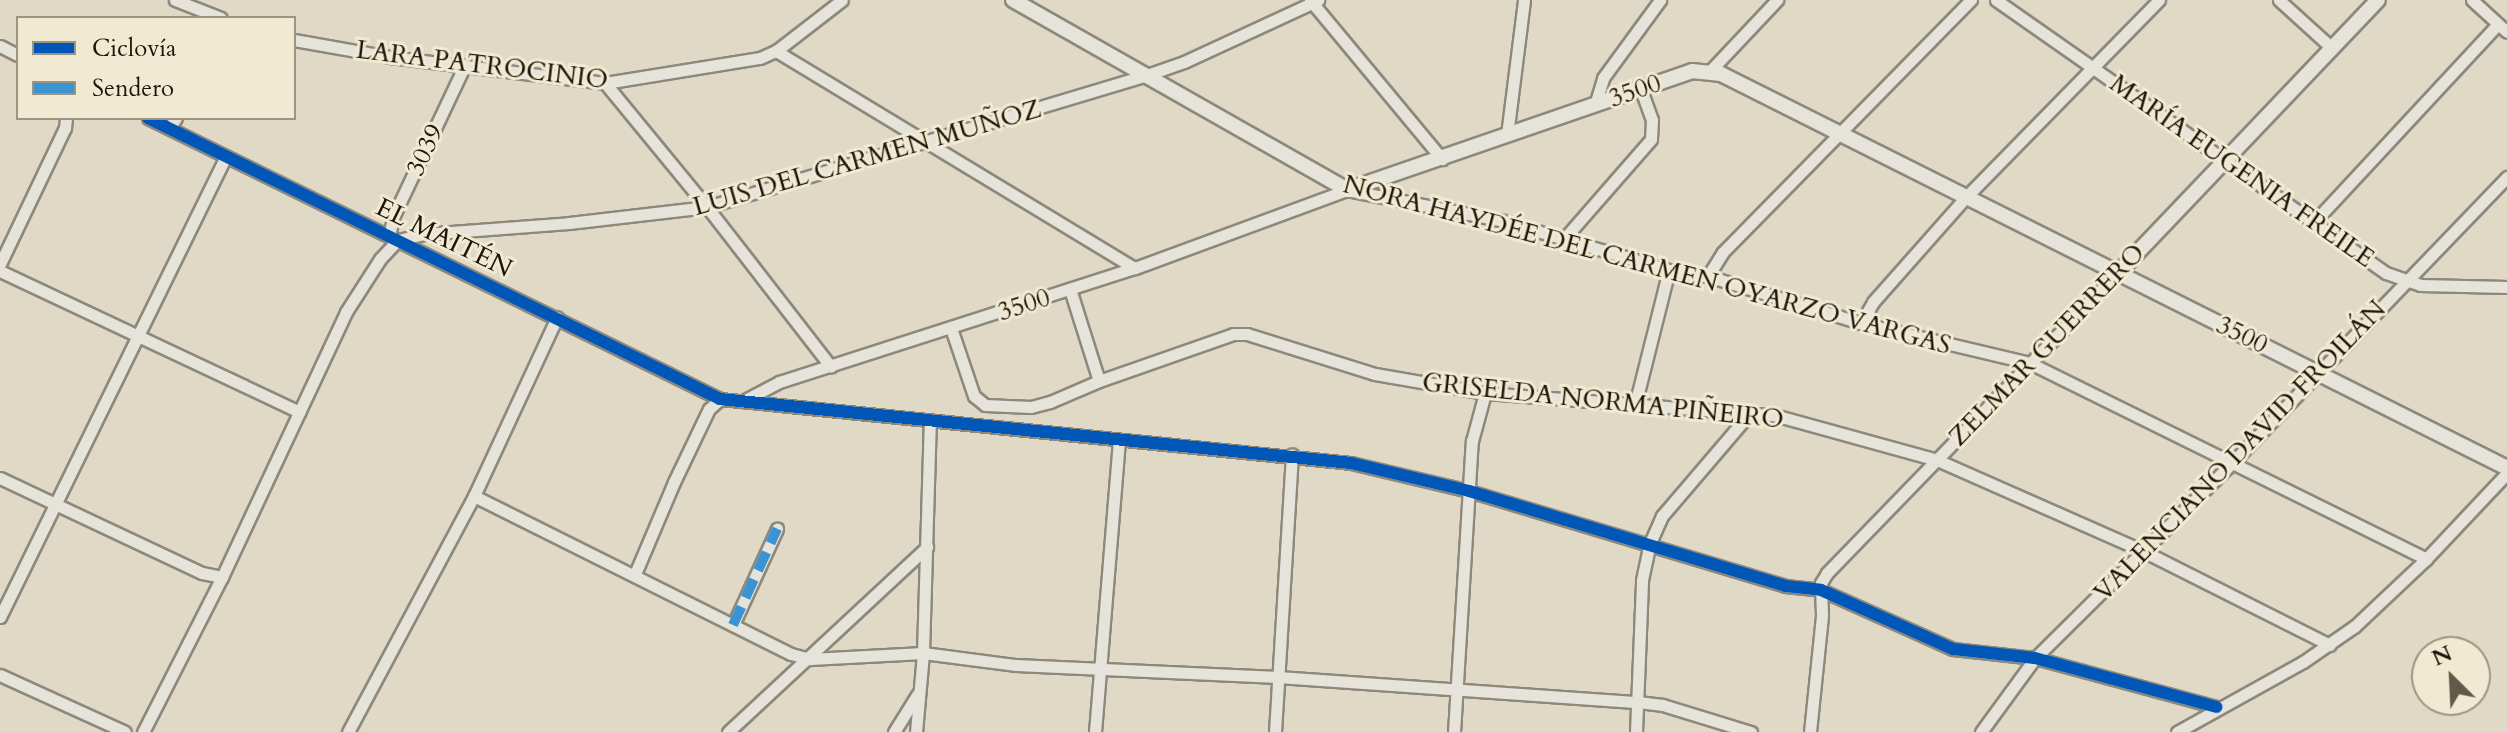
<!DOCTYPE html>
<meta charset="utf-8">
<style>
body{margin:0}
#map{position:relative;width:2507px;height:732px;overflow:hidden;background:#e0d9c6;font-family:Cardo,serif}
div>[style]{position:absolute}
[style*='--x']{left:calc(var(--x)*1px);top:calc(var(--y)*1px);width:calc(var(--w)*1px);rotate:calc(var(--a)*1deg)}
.roads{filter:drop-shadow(2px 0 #8d887c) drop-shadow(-2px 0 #8d887c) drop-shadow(0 2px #8d887c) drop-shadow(0 -2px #8d887c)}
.minor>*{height:11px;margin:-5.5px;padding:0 5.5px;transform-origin:5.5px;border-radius:5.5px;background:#e6e3da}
.tertiary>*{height:14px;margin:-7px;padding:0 7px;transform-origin:7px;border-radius:7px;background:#e6e3da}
.quiet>*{height:10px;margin-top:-5px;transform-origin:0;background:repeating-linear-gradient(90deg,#3a93d2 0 20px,transparent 0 30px)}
.cycleway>*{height:12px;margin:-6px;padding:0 6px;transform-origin:6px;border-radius:6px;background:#0057b8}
span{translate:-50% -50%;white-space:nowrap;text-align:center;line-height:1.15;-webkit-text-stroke:6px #f1ead3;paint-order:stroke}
.street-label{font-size:26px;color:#1f1409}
.legend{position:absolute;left:16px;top:16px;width:280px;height:104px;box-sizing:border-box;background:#f1ead3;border:2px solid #9d9482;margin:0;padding:10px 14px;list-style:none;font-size:24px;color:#1f1409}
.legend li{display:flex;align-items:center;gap:16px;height:40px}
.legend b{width:40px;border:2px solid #9d9482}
.north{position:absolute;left:2411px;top:636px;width:80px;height:80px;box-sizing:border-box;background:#f1ead3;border:2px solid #9d9482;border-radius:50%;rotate:336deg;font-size:22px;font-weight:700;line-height:32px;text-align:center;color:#1f1409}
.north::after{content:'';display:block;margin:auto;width:28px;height:36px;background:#63594b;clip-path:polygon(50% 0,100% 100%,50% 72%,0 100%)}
</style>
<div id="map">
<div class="roads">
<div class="minor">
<div style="--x:175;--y:0;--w:49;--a:21.4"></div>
<div style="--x:1310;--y:0;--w:207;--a:50.3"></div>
<div style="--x:1996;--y:0;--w:476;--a:35"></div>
<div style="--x:2386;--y:273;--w:36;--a:19"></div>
<div style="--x:2420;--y:285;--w:87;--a:1.3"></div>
<div style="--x:2279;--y:0;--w:72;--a:42.2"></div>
<div style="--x:2472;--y:0;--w:47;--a:42.4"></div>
<div style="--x:294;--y:40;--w:97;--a:10"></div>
<div style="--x:390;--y:57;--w:217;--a:6.9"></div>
<div style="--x:605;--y:83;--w:157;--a:-9.2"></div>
<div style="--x:760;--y:58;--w:17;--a:-24"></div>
<div style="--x:776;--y:51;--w:83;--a:-37.7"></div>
<div style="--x:0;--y:46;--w:20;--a:27"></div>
<div style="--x:776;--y:51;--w:419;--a:31.2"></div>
<div style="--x:1710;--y:71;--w:98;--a:-46.7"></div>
<div style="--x:605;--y:83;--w:161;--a:50.6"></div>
<div style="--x:707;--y:207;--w:202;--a:52.2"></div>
<div style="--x:1595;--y:105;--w:28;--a:-73"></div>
<div style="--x:1603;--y:78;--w:97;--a:-53.8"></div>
<div style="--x:148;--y:118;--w:637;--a:26.16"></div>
<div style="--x:720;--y:399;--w:634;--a:5.79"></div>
<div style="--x:1351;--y:463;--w:121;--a:13.3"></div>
<div style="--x:1469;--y:491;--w:330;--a:16.7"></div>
<div style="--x:1785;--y:586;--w:36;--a:6"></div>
<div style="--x:1821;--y:590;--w:145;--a:24.1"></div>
<div style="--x:1953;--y:649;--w:82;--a:6.3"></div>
<div style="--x:2035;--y:658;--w:188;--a:15.1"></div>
<div style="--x:169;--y:128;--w:12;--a:-55"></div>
<div style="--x:1507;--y:135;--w:136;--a:-82.8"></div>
<div style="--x:2314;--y:222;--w:270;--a:-47.1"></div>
<div style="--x:389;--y:236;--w:22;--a:-77"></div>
<div style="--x:394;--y:215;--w:166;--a:-64.7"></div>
<div style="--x:1563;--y:240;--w:134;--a:-48.9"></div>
<div style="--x:1651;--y:139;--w:19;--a:-87"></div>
<div style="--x:1652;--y:120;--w:33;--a:-110"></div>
<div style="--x:0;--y:264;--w:151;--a:-64.5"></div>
<div style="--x:65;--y:128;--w:10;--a:-84"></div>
<div style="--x:0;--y:271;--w:331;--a:25.2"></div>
<div style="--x:1708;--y:276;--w:28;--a:-58"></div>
<div style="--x:1723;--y:252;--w:354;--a:-45.5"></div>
<div style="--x:1070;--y:289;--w:96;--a:72.5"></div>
<div style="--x:1861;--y:323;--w:24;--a:-60"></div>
<div style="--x:1873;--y:302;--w:139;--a:-48.5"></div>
<div style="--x:1965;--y:198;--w:277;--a:-45.6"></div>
<div style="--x:951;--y:328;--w:72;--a:71.3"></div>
<div style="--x:974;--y:396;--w:14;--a:39"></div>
<div style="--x:985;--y:405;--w:46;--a:2.5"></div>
<div style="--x:1031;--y:407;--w:20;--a:-15"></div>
<div style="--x:1050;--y:402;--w:53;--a:-23.2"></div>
<div style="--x:1099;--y:381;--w:142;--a:-19.3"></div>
<div style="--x:1233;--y:334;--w:14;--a:0"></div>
<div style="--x:1247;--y:334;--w:134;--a:17.4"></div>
<div style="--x:1375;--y:374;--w:112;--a:9.8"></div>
<div style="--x:1485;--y:393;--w:290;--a:4.4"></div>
<div style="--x:1774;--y:415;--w:169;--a:15.4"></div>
<div style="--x:1937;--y:460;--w:225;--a:23.8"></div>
<div style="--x:2143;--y:551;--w:209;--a:26.7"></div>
<div style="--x:743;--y:401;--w:41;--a:-27.8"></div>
<div style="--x:779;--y:382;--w:374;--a:-17.8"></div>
<div style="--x:1135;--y:268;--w:226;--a:-20.2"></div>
<div style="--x:1347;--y:190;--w:156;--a:11.1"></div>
<div style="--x:1500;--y:220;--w:176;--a:16.5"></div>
<div style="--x:1669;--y:270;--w:39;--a:9"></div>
<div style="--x:1708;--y:276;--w:160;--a:17.1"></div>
<div style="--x:1861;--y:323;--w:174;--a:13.3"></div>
<div style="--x:2030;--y:363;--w:442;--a:26.3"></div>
<div style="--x:1635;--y:405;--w:139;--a:-75.9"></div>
<div style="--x:0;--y:478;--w:223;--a:25.2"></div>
<div style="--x:202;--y:573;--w:20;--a:11"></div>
<div style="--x:474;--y:496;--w:354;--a:26.5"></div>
<div style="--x:791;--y:654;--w:20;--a:15"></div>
<div style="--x:810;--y:659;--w:113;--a:-3"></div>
<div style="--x:923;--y:653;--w:94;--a:7.4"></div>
<div style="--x:1016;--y:665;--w:262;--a:2.6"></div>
<div style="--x:1278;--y:677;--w:361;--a:4"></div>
<div style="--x:1638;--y:702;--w:25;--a:7"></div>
<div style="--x:1663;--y:705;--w:92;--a:17.1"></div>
<div style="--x:635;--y:574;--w:100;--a:-67"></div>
<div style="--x:674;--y:482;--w:81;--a:-64.4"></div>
<div style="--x:709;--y:409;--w:15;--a:-42"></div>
<div style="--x:0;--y:617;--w:513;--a:-63.88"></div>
<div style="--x:733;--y:625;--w:106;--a:-65.4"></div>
<div style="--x:0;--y:675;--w:137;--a:24.5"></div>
<div style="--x:143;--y:732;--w:174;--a:-63"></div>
<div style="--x:222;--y:577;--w:293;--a:-64.9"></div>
<div style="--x:346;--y:312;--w:63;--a:-57.3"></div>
<div style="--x:380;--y:259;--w:26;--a:-47"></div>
<div style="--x:398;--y:240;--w:27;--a:-13"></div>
<div style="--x:424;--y:234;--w:145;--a:-4.3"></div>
<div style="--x:569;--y:223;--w:139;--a:-6.6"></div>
<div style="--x:707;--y:207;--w:456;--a:-16.7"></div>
<div style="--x:1144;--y:76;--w:42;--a:-19.3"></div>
<div style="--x:1184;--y:62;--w:148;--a:-24.8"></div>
<div style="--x:348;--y:732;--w:268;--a:-61.9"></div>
<div style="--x:474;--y:496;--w:197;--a:-65.1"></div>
<div style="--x:728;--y:732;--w:272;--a:-42.9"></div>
<div style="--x:894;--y:732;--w:44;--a:-58.1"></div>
<div style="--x:916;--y:732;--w:79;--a:-84.9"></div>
<div style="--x:923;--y:653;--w:230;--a:-88.3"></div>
<div style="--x:1095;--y:732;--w:293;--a:-85.3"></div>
<div style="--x:1275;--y:732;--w:278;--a:-86.5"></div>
<div style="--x:1454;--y:732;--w:292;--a:-86.5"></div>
<div style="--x:1472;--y:441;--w:50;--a:-74.8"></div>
<div style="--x:1636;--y:732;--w:152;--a:-87.7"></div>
<div style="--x:1642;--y:580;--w:38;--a:-78"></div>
<div style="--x:1650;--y:543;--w:30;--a:-66"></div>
<div style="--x:1662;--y:516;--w:135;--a:-49.5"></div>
<div style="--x:1810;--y:732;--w:118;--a:-84.1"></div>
<div style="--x:1822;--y:615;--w:32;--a:-92"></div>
<div style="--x:1821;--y:583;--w:12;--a:-59"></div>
<div style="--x:1827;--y:573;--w:417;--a:-45.9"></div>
<div style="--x:1981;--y:732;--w:92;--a:-53.9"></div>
<div style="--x:2035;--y:658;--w:270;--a:-44.7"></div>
<div style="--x:2227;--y:468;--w:404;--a:-46.1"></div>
<div style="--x:2177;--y:732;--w:144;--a:-29.1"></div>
<div style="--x:2303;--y:662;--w:63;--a:-34.7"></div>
<div style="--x:2355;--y:626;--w:98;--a:-43.3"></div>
<div style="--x:2426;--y:559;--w:118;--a:-46.7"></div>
</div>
<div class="tertiary">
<div style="--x:1013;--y:0;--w:384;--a:29.6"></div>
<div style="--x:1347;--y:190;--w:365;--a:-19"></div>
<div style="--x:1692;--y:71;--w:29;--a:6"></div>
<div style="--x:1721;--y:74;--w:879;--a:26.62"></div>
<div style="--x:2117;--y:274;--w:378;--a:-46.4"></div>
</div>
</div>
<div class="quiet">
<div style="--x:733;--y:625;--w:106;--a:-65.4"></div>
</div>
<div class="cycleway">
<div style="--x:148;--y:118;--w:637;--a:26.16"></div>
<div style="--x:720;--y:399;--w:634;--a:5.79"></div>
<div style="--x:1351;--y:463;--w:121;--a:13.3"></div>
<div style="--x:1469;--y:491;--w:330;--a:16.7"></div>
<div style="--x:1785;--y:586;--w:36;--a:6"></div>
<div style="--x:1821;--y:590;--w:145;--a:24.1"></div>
<div style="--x:1953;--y:649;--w:82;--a:6.3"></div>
<div style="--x:2035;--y:658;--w:188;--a:15.1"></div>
</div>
<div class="street-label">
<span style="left:482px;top:65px;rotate:7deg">LARA PATROCINIO</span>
<span style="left:1635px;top:91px;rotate:-19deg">3500</span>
<span style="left:425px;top:150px;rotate:-65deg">3039</span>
<span style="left:867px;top:158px;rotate:-16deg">LUIS DEL CARMEN MUÑOZ</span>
<span style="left:2242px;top:171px;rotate:35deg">MARÍA EUGENIA FREILE</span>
<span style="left:444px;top:238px;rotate:26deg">EL MAITÉN</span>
<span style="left:1647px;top:265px;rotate:15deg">NORA HAYDÉE DEL CARMEN OYARZO VARGAS</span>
<span style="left:1024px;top:305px;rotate:-18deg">3500</span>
<span style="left:2242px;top:335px;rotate:26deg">3500</span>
<span style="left:2047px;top:345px;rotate:-46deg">ZELMAR GUERRERO</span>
<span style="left:1603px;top:401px;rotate:6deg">GRISELDA NORMA PIÑEIRO</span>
<span style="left:2240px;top:451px;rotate:-46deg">VALENCIANO DAVID FROILÁN</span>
</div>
<ul class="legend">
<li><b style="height:10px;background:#0057b8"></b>Ciclovía</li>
<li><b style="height:10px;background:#3a93d2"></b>Sendero</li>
</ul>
<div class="north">N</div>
</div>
